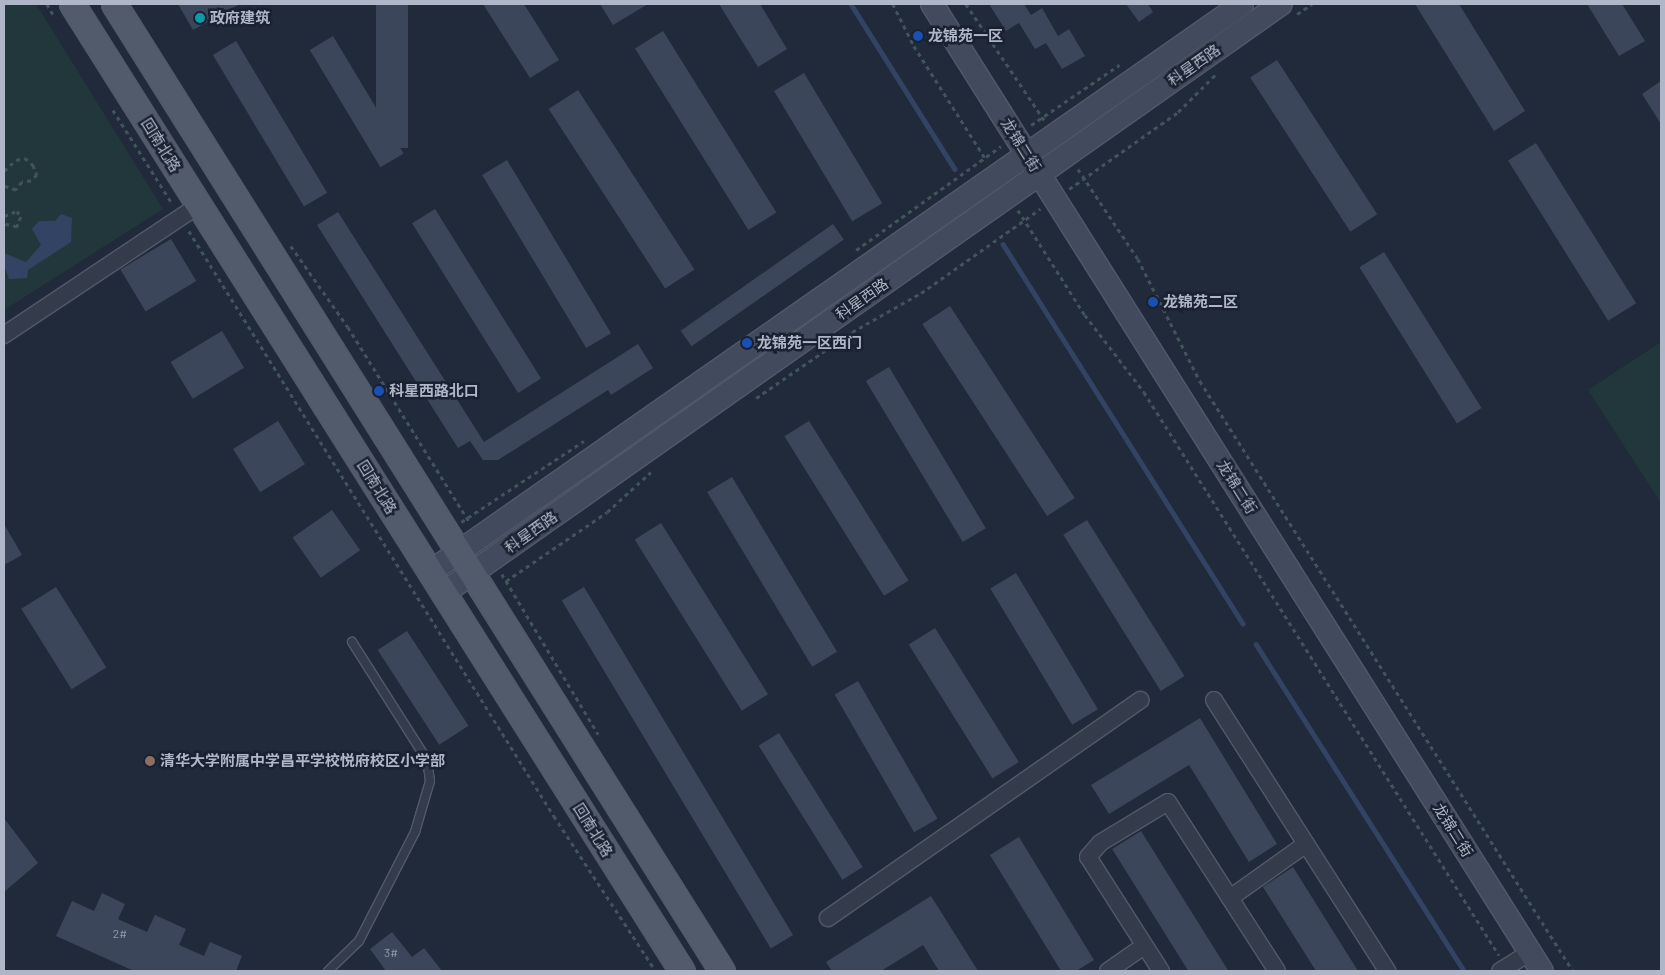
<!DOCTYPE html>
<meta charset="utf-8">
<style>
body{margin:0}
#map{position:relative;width:1665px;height:975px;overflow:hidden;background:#202a3b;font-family:Barlow,"Noto Sans SC",sans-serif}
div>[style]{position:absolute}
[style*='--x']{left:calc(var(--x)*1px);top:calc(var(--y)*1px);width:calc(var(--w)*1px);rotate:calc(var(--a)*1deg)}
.green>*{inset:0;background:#22373c}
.water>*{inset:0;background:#334363}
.stream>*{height:4.5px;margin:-2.25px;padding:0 2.25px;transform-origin:2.25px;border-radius:2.25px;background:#334363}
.building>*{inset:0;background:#3c465b;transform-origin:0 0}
.path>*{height:2.5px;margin-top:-1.25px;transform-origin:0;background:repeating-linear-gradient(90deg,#405459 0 4px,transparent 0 8px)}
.roads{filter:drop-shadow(1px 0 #525969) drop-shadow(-1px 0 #525969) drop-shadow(0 1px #525969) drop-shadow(0 -1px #525969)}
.lane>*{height:8px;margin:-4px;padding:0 4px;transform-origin:4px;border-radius:4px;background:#343c4b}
.street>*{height:16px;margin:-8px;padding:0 8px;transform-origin:8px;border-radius:8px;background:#343c4b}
.secondary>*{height:22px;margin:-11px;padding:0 11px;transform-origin:11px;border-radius:11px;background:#424a5e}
.primary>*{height:25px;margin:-12.5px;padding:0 12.5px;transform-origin:12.5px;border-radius:12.5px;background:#525b6b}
.dots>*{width:14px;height:14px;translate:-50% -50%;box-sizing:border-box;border:2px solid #1a2130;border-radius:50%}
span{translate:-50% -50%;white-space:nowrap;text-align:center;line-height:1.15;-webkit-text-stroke:5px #1a2130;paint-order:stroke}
.number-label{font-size:12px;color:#929aac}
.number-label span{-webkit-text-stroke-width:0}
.poi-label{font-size:15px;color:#afb6c7;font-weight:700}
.left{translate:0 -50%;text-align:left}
.street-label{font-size:15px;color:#afb6c7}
.frame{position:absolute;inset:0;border:5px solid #afb6c7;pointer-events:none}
</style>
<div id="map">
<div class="green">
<div style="clip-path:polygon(4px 4px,36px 4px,163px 209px,4px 310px)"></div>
<div style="clip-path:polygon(1661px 342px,1661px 503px,1588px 390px)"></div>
</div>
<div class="water">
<div style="clip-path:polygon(61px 214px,72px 218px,71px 242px,28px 270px,27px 278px,9px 279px,4px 265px,4px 253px,26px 262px,41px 245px,32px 229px,39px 221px,55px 221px)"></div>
</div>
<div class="stream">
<div style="--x:851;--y:4;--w:195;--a:57.8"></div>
<div style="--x:1003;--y:244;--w:449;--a:57.7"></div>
<div style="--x:1256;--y:644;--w:388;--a:57.5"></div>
</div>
<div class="building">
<div style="clip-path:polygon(178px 4px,240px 4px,193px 30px)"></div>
<div style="left:376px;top:4px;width:32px;height:144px"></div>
<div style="clip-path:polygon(483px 4px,524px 4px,559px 60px,530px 78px)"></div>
<div style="clip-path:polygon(600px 4px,648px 4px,613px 25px)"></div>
<div style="clip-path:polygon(719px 4px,760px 4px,787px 49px,758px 67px)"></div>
<div style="clip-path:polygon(989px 4px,1024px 4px,1031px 15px,1042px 8px,1058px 36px,1069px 29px,1085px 56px,1062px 69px,1046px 43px,1035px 49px,1019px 23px,1006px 31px)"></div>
<div style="clip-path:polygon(1126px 4px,1148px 4px,1153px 12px,1139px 22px)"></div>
<div style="clip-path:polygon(1415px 4px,1459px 4px,1525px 111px,1494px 131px)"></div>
<div style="clip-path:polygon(1587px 4px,1622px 4px,1645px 41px,1619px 56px)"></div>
<div style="left:663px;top:31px;width:214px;height:33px;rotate:58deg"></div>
<div style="left:333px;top:36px;width:137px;height:27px;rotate:59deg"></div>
<div style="left:236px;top:41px;width:177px;height:27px;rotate:59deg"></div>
<div style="left:1277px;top:60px;width:184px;height:32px;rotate:57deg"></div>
<div style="left:804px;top:73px;width:152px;height:35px;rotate:59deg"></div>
<div style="clip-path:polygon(1661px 81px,1661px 124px,1642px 94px)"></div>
<div style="left:578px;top:90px;width:214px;height:35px;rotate:57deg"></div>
<div style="left:1536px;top:143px;width:189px;height:33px;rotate:58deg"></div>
<div style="left:507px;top:160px;width:202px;height:29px;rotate:59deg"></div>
<div style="left:435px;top:209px;width:200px;height:27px;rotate:58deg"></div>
<div style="clip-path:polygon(338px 212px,484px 442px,638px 344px,653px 368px,611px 395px,608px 390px,498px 460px,483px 460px,470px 441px,458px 448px,317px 225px)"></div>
<div style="left:833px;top:224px;width:19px;height:186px;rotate:55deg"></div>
<div style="left:171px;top:239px;width:49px;height:59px;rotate:59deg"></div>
<div style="left:1384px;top:252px;width:184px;height:29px;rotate:58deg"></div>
<div style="left:950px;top:306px;width:229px;height:33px;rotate:57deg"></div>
<div style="left:222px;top:331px;width:43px;height:60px;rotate:59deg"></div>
<div style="left:889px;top:367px;width:188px;height:27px;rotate:59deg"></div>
<div style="left:278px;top:421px;width:51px;height:53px;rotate:58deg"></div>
<div style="left:809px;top:421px;width:188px;height:29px;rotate:58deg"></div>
<div style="left:732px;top:477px;width:204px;height:29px;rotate:59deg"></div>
<div style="left:332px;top:510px;width:49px;height:48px;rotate:55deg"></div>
<div style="left:1087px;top:520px;width:184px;height:28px;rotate:58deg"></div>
<div style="left:661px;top:523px;width:202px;height:31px;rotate:58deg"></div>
<div style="clip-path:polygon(4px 524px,22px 555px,4px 565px)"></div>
<div style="left:1016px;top:573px;width:159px;height:30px;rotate:59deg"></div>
<div style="left:56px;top:587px;width:95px;height:41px;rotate:58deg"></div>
<div style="left:584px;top:587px;width:406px;height:26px;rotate:59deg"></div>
<div style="left:935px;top:628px;width:158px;height:31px;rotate:58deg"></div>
<div style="left:407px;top:631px;width:113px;height:35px;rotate:57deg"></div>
<div style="left:858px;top:681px;width:159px;height:27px;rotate:60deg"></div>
<div style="clip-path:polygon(1200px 718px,1277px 844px,1249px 862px,1189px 765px,1109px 814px,1091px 785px)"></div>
<div style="left:779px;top:733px;width:158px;height:24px;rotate:58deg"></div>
<div style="clip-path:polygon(4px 818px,38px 863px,4px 892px)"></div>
<div style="left:1141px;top:831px;width:165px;height:34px;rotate:58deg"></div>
<div style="clip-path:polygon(1019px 837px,1094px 960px,1076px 971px,1061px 971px,990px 855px)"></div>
<div style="clip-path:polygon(1293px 867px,1358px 971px,1316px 971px,1263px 887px)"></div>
<div style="clip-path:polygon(102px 893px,125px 904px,118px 919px,147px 932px,155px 915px,186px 929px,179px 945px,204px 956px,210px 942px,242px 956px,236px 971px,134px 971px,56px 936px,72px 901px,94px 911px)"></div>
<div style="clip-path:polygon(931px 896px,978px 971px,939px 971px,923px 945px,881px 971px,832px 971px,826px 962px)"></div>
<div style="clip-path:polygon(392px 932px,412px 957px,424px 948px,442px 971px,386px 971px,370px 949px)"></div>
</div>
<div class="path">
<div style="--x:47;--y:4;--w:12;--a:59"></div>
<div style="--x:893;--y:4;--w:47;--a:63.4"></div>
<div style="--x:914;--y:46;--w:136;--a:57.6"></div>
<div style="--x:966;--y:4;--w:141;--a:56"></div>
<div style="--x:1297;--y:14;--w:18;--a:-34"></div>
<div style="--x:113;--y:110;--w:112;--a:57.7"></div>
<div style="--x:1031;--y:125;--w:107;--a:-34.3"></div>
<div style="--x:1078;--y:169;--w:108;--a:56.3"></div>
<div style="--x:1138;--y:259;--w:137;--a:63.1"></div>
<div style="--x:1200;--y:381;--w:698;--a:57.7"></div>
<div style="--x:4;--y:171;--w:16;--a:-43"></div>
<div style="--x:16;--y:160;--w:9;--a:-13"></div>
<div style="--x:25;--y:158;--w:11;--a:41"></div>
<div style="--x:33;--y:165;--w:11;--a:68"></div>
<div style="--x:37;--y:175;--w:8;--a:135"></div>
<div style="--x:31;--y:181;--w:9;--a:174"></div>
<div style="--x:22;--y:182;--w:10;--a:127"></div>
<div style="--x:16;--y:190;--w:13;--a:-162"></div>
<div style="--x:1069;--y:189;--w:133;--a:-35.2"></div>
<div style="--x:1178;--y:112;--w:54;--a:-45"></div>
<div style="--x:1018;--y:210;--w:125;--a:57.5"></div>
<div style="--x:1085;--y:315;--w:97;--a:52.5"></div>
<div style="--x:1144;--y:392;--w:666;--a:57.77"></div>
<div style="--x:4;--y:216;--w:14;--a:-21"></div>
<div style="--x:17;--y:211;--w:7;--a:56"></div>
<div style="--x:21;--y:217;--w:11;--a:112"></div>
<div style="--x:17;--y:227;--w:13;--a:-167"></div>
<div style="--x:189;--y:231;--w:690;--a:58.04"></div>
<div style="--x:554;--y:816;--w:186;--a:56.7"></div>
<div style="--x:291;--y:246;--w:99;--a:54.9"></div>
<div style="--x:348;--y:327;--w:231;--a:58.1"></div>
<div style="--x:856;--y:250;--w:178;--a:-35.6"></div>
<div style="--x:756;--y:398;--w:116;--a:-34.5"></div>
<div style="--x:852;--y:332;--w:79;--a:-29.5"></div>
<div style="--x:921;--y:293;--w:146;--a:-35.2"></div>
<div style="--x:461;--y:522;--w:147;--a:-33.4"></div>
<div style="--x:502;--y:574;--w:187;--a:59"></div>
<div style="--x:506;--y:581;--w:122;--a:-34.3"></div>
<div style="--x:607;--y:512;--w:59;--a:-42.3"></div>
</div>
<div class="roads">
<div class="lane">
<div style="--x:328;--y:971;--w:43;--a:-44.1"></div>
<div style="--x:359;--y:941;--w:123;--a:-62.8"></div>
<div style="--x:415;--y:832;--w:53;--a:-73.6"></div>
<div style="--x:430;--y:781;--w:21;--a:-98"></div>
<div style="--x:427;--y:760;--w:140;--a:-122.4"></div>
</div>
<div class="street">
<div style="--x:4;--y:335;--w:234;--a:-33.7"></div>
<div style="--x:1214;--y:700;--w:322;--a:57.4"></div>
<div style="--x:1230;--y:898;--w:93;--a:-35.4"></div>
<div style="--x:828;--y:918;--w:381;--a:-34.9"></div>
<div style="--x:1108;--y:971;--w:44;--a:-34.8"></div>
<div style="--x:1161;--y:971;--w:135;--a:-122.6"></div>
<div style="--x:1088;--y:857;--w:18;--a:-49"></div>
<div style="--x:1100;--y:843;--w:79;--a:-31.1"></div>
<div style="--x:1168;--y:802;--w:201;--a:57.2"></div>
<div style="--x:1500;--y:971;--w:36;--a:-32"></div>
</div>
<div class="secondary">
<div style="--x:932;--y:4;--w:1143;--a:57.76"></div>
<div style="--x:430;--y:572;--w:991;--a:-34.97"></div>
<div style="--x:444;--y:593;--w:1023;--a:-35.13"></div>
</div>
<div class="primary">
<div style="--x:72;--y:4;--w:1143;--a:57.76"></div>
<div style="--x:114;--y:4;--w:1142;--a:57.84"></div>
</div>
</div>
<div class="dots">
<div style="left:200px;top:18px;background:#0f9aa8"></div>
<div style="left:918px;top:36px;background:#1a4fb4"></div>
<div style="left:1153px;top:302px;background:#1a4fb4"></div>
<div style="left:747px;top:343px;background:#1a4fb4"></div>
<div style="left:379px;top:391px;background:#1a4fb4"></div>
<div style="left:150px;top:761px;background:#8d6e63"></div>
</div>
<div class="number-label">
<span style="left:120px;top:934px">2#</span>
<span style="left:391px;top:953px">3#</span>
</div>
<div class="poi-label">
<span class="left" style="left:210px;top:18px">政府建筑</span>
<span class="left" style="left:928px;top:36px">龙锦苑一区</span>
<span class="left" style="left:1163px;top:302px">龙锦苑二区</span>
<span class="left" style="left:757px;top:343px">龙锦苑一区西门</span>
<span class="left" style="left:389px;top:391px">科星西路北口</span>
<span class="left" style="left:160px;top:761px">清华大学附属中学昌平学校悦府校区小学部</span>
</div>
<div class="street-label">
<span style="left:1194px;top:65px;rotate:-35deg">科星西路</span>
<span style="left:161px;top:145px;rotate:58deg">回南北路</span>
<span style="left:1021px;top:145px;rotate:58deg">龙锦二街</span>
<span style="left:862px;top:299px;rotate:-35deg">科星西路</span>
<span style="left:377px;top:487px;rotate:58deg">回南北路</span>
<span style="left:1237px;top:487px;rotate:58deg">龙锦二街</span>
<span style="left:531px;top:532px;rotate:-35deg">科星西路</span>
<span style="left:593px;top:830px;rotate:58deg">回南北路</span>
<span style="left:1453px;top:830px;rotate:58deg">龙锦二街</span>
</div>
<div class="frame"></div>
</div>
